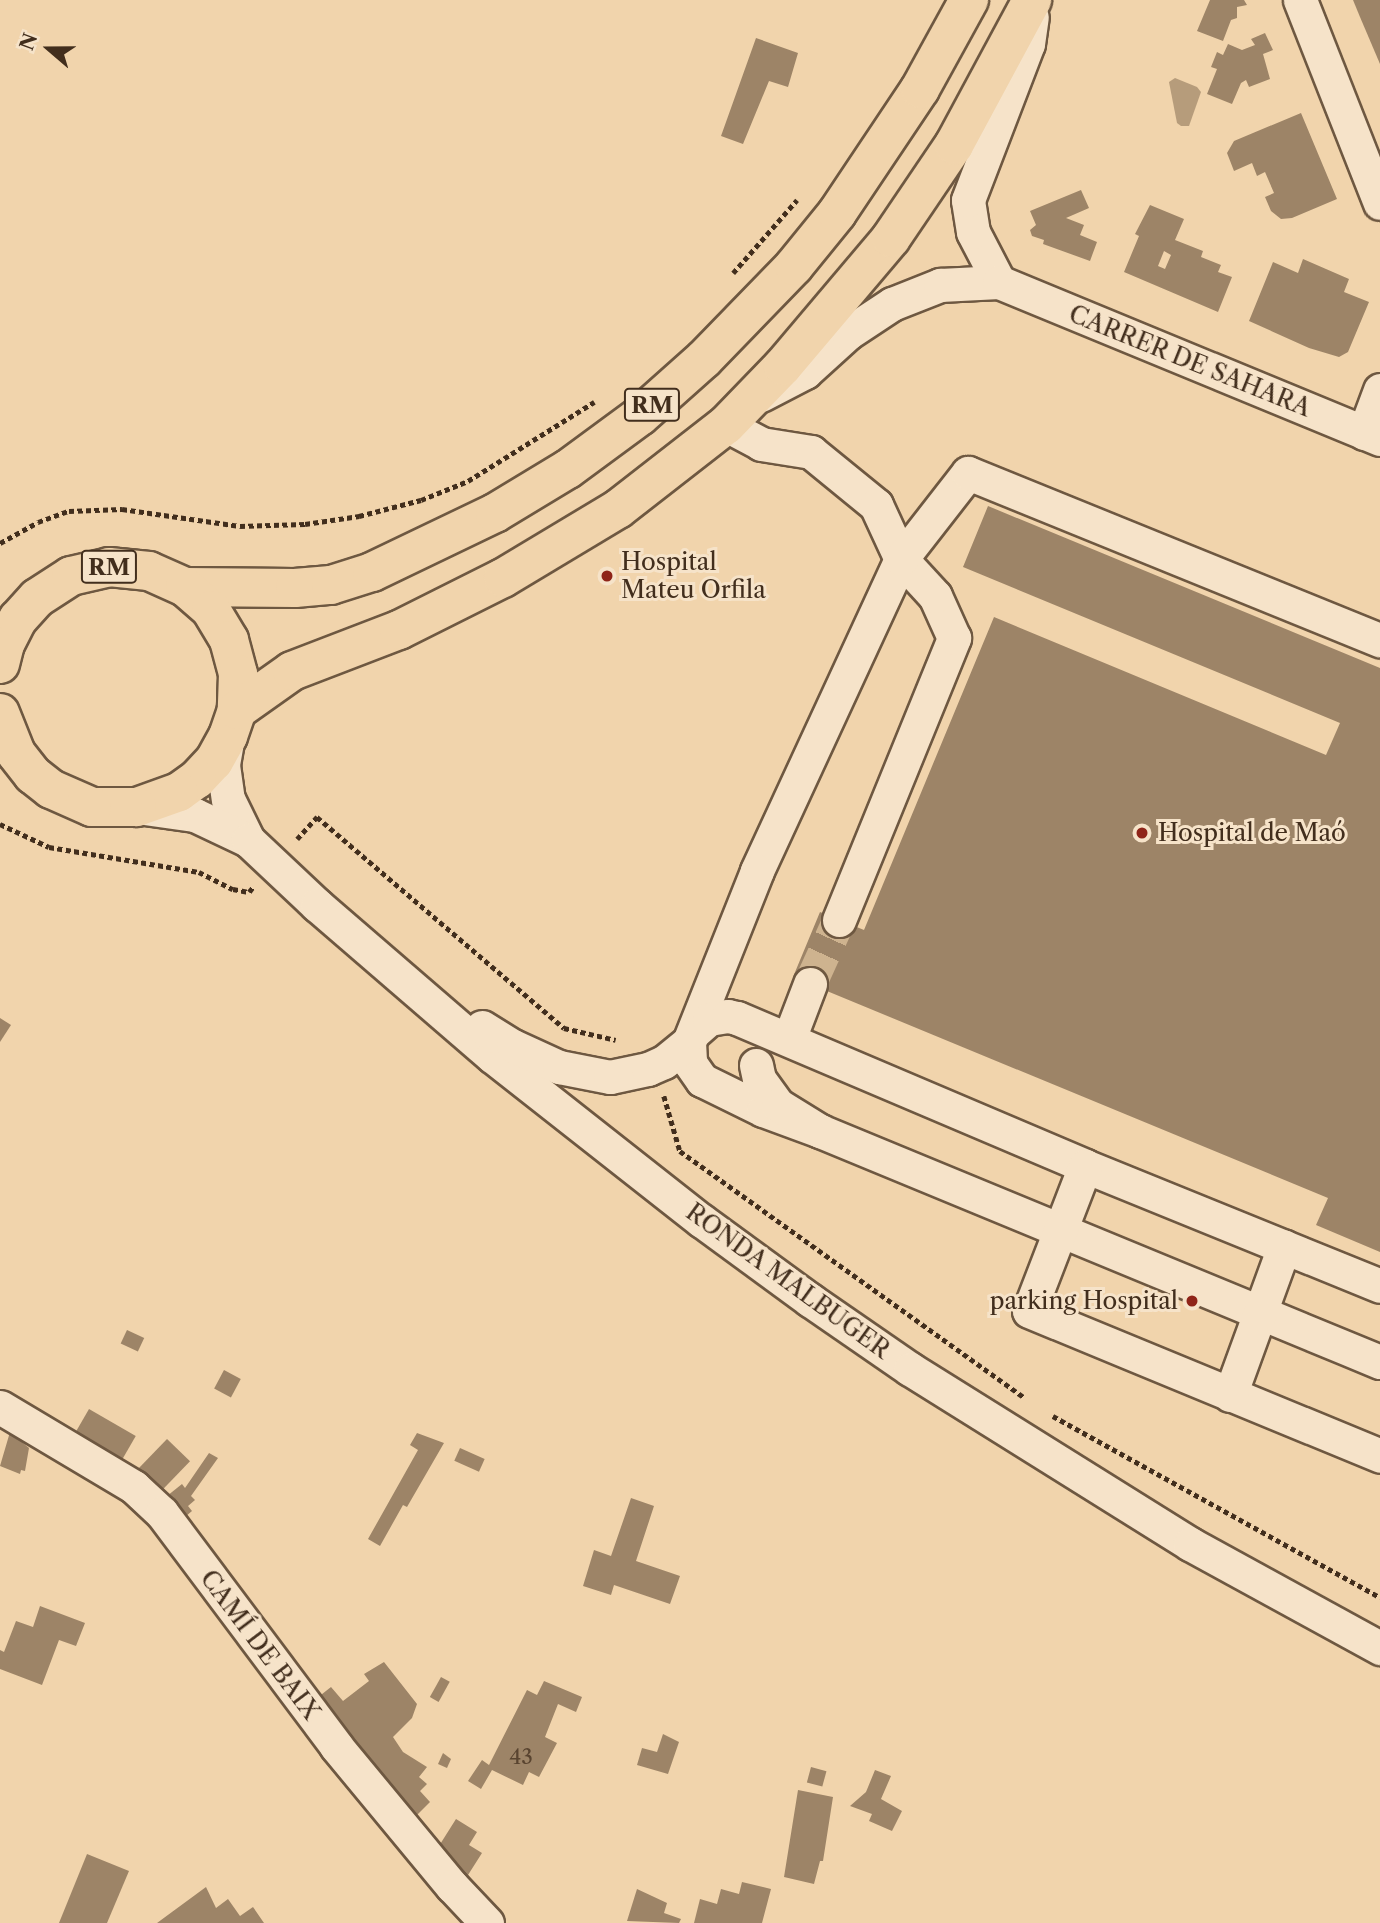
<!DOCTYPE html>
<meta charset="utf-8">
<style>
body{margin:0}
#map{position:relative;width:1380px;height:1923px;overflow:hidden;background:#f1d4ac;font-family:"Libre Caslon Text",serif}
div>[style]{position:absolute}
[style*='--x']{left:calc(var(--x)*1px);top:calc(var(--y)*1px);width:calc(var(--w)*1px);rotate:calc(var(--a)*1deg)}
.water>*{inset:0;background:#b69c7b}
.building>*{inset:0;background:#9d8467;transform-origin:0 0}
.minor-tunnel>*{height:33px;margin-top:-16.5px;transform-origin:0;background:repeating-linear-gradient(90deg,#ceb38f 0 33px,transparent 0 50px)}
.path>*{height:4.5px;margin-top:-2.25px;transform-origin:0;background:repeating-linear-gradient(90deg,#422e1d 0 5px,transparent 0 8.5px)}
.roads{filter:drop-shadow(2px 0 #6e5841) drop-shadow(-2px 0 #6e5841) drop-shadow(0 2px #6e5841) drop-shadow(0 -2px #6e5841)}
.minor>*{height:33px;margin:-16.5px;padding:0 16.5px;transform-origin:16.5px;border-radius:16.5px;background:#f6e3c9}
.major>*{height:38px;margin:-19px;padding:0 19px;transform-origin:19px;border-radius:19px;background:#f1d4ac}
.dots>*{width:19px;height:19px;translate:-50% -50%;box-sizing:border-box;border:4px solid #f6e3c9;border-radius:50%}
span{translate:-50% -50%;white-space:nowrap;text-align:center;line-height:1.15;-webkit-text-stroke:6px #f6e3c9;paint-order:stroke}
.number-label{font-size:21px;color:#594430}
.number-label span{-webkit-text-stroke-width:0}
.shield-label span{padding:2px 5px;background:#f6e3c9;border:2px solid;border-radius:5px;-webkit-text-stroke-width:0}
.shield-label{font-size:23px;color:#422e1d;font-weight:700}
.street-label{font-size:24px;color:#422e1d}
.poi-label{font-size:24px;color:#422e1d}
.left{translate:0 -50%;text-align:left}
.right{translate:-100% -50%;text-align:right}
.north{position:absolute;left:14px;top:14px;width:70px;height:70px;-webkit-text-stroke:5px #f6e3c9;paint-order:stroke;rotate:290deg;font-size:19px;font-weight:700;line-height:28px;text-align:center;color:#422e1d}
.north::after{content:'';display:block;margin:auto;width:24px;height:32px;background:#422e1d;clip-path:polygon(50% 0,100% 100%,50% 72%,0 100%)}
</style>
<div id="map">
<div class="water">
<div style="clip-path:polygon(1175px 78px,1197px 87px,1201px 92px,1189px 126px,1181px 126px,1177px 123px,1169px 82px)"></div>
</div>
<div class="building">
<div style="clip-path:polygon(1210px 0,1244px 0,1247px 5px,1237px 7px,1237px 18px,1231px 20px,1223px 41px,1197px 31px)"></div>
<div style="clip-path:polygon(1353px 0,1380px 0,1380px 64px,1360px 17px)"></div>
<div style="clip-path:polygon(1265px 33px,1273px 50px,1263px 54px,1270px 79px,1249px 87px,1246px 80px,1241px 83px,1232px 104px,1207px 94px,1217px 69px,1211px 67px,1217px 52px,1223px 55px,1228px 44px,1242px 50px,1255px 45px,1251px 39px)"></div>
<div style="clip-path:polygon(756px 38px,798px 53px,788px 87px,769px 81px,743px 144px,721px 136px)"></div>
<div style="clip-path:polygon(1301px 113px,1337px 199px,1292px 218px,1281px 219px,1271px 211px,1265px 197px,1274px 193px,1265px 172px,1257px 176px,1252px 163px,1234px 171px,1227px 153px,1234px 141px)"></div>
<div style="clip-path:polygon(1081px 190px,1089px 208px,1066px 218px,1084px 225px,1080px 235px,1097px 242px,1090px 261px,1043px 244px,1044px 240px,1032px 236px,1030px 230px,1036px 225px,1030px 211px)"></div>
<div style="clip-path:polygon(evenodd,1150px 205px,1184px 219px,1175px 240px,1203px 251px,1201px 257px,1221px 265px,1218px 272px,1232px 277px,1218px 312px,1124px 272px,1139px 236px,1135px 234px,1150px 205px,1164px 251px,1171px 255px,1165px 269px,1158px 266px,1164px 251px)"></div>
<div style="clip-path:polygon(1303px 259px,1349px 279px,1344px 292px,1369px 302px,1348px 352px,1339px 357px,1309px 348px,1249px 321px,1273px 262px,1298px 273px)"></div>
<div style="clip-path:polygon(988px 506px,1380px 668px,1380px 1252px,1316px 1225px,1328px 1198px,793px 977px,820px 912px,864px 930px,994px 617px,1326px 755px,1340px 723px,963px 567px)"></div>
<div style="clip-path:polygon(0 1018px,11px 1025px,0 1042px)"></div>
<div style="left:127px;top:1330px;width:19px;height:15px;rotate:25deg"></div>
<div style="left:224px;top:1370px;width:19px;height:21px;rotate:28deg"></div>
<div style="left:89px;top:1409px;width:54px;height:28px;rotate:30deg"></div>
<div style="clip-path:polygon(10px 1432px,29px 1448px,25px 1471px,21px 1470px,20px 1474px,0 1466px)"></div>
<div style="clip-path:polygon(417px 1433px,444px 1443px,407px 1507px,403px 1505px,380px 1546px,368px 1539px,418px 1450px,410px 1445px)"></div>
<div style="left:167px;top:1439px;width:32px;height:48px;rotate:44deg"></div>
<div style="left:460px;top:1448px;width:27px;height:14px;rotate:24deg"></div>
<div style="clip-path:polygon(209px 1453px,218px 1458px,191px 1496px,195px 1500px,188px 1506px,192px 1511px,179px 1522px,162px 1500px,182px 1484px,185px 1488px)"></div>
<div style="clip-path:polygon(631px 1498px,654px 1506px,636px 1561px,680px 1576px,670px 1604px,614px 1585px,611px 1595px,583px 1586px,594px 1550px,611px 1556px)"></div>
<div style="clip-path:polygon(40px 1606px,85px 1623px,76px 1646px,59px 1640px,42px 1685px,0 1669px,0 1650px,4px 1652px,16px 1621px,33px 1627px)"></div>
<div style="clip-path:polygon(384px 1662px,417px 1704px,412px 1718px,393px 1737px,403px 1752px,427px 1767px,419px 1777px,427px 1784px,420px 1791px,430px 1802px,411px 1821px,312px 1702px,331px 1687px,343px 1701px,369px 1681px,364px 1674px)"></div>
<div style="left:441px;top:1677px;width:10px;height:23px;rotate:29deg"></div>
<div style="clip-path:polygon(544px 1681px,582px 1697px,576px 1712px,558px 1704px,545px 1737px,557px 1743px,539px 1777px,529px 1772px,523px 1785px,492px 1770px,481px 1789px,468px 1781px,482px 1760px,489px 1765px,527px 1690px,537px 1695px)"></div>
<div style="clip-path:polygon(663px 1734px,679px 1742px,668px 1774px,637px 1765px,642px 1748px,657px 1752px)"></div>
<div style="clip-path:polygon(443px 1753px,451px 1759px,447px 1768px,438px 1764px)"></div>
<div style="left:811px;top:1767px;width:16px;height:16px;rotate:15deg"></div>
<div style="clip-path:polygon(875px 1770px,891px 1776px,881px 1799px,902px 1811px,892px 1831px,869px 1821px,872px 1814px,850px 1806px,866px 1792px)"></div>
<div style="clip-path:polygon(798px 1790px,833px 1797px,823px 1861px,820px 1861px,814px 1884px,784px 1877px)"></div>
<div style="clip-path:polygon(456px 1819px,477px 1832px,469px 1845px,482px 1853px,468px 1875px,477px 1885px,467px 1896px,432px 1857px)"></div>
<div style="clip-path:polygon(87px 1854px,129px 1871px,107px 1923px,59px 1923px)"></div>
<div style="clip-path:polygon(742px 1882px,771px 1889px,762px 1923px,694px 1923px,700px 1899px,717px 1904px,721px 1889px,739px 1894px)"></div>
<div style="clip-path:polygon(206px 1887px,216px 1908px,228px 1899px,240px 1916px,253px 1907px,264px 1923px,157px 1923px)"></div>
<div style="clip-path:polygon(637px 1889px,667px 1903px,664px 1913px,681px 1919px,679px 1923px,627px 1921px)"></div>
</div>
<div class="minor-tunnel">
<div style="--x:810;--y:984;--w:70;--a:-65.6"></div>
</div>
<div class="path">
<div style="--x:733;--y:273;--w:97;--a:-48.8"></div>
<div style="--x:0;--y:543;--w:43;--a:-28.9"></div>
<div style="--x:38;--y:522;--w:33;--a:-20"></div>
<div style="--x:69;--y:511;--w:53;--a:-2.2"></div>
<div style="--x:122;--y:509;--w:119;--a:8.2"></div>
<div style="--x:240;--y:526;--w:65;--a:-1.8"></div>
<div style="--x:305;--y:524;--w:55;--a:-8.4"></div>
<div style="--x:359;--y:516;--w:64;--a:-14.5"></div>
<div style="--x:421;--y:500;--w:51;--a:-22"></div>
<div style="--x:468;--y:481;--w:149;--a:-32.1"></div>
<div style="--x:0;--y:824;--w:54;--a:25.1"></div>
<div style="--x:49;--y:847;--w:152;--a:9.5"></div>
<div style="--x:199;--y:872;--w:38;--a:27"></div>
<div style="--x:233;--y:889;--w:16;--a:11"></div>
<div style="--x:249;--y:892;--w:6;--a:-51"></div>
<div style="--x:297;--y:839;--w:30;--a:-48"></div>
<div style="--x:317;--y:817;--w:325;--a:40.5"></div>
<div style="--x:564;--y:1028;--w:53;--a:13"></div>
<div style="--x:664;--y:1096;--w:57;--a:73.8"></div>
<div style="--x:680;--y:1151;--w:424;--a:35.6"></div>
<div style="--x:1053;--y:1416;--w:374;--a:29"></div>
</div>
<div class="roads">
<div class="minor">
<div style="--x:1300;--y:0;--w:218;--a:68.5"></div>
<div style="--x:999;--y:282;--w:56;--a:-117.5"></div>
<div style="--x:973;--y:232;--w:32;--a:-99"></div>
<div style="--x:968;--y:200;--w:167;--a:-69"></div>
<div style="--x:1028;--y:44;--w:27;--a:-82"></div>
<div style="--x:761;--y:395;--w:50;--a:-27.6"></div>
<div style="--x:805;--y:372;--w:58;--a:-42.2"></div>
<div style="--x:848;--y:333;--w:53;--a:-33.4"></div>
<div style="--x:892;--y:304;--w:52;--a:-21.6"></div>
<div style="--x:940;--y:285;--w:59;--a:-2.9"></div>
<div style="--x:999;--y:282;--w:412;--a:22.4"></div>
<div style="--x:726;--y:425;--w:40;--a:28"></div>
<div style="--x:761;--y:444;--w:51;--a:9.1"></div>
<div style="--x:811;--y:452;--w:84;--a:39.2"></div>
<div style="--x:876;--y:505;--w:60;--a:65.2"></div>
<div style="--x:901;--y:559;--w:344;--a:114.8"></div>
<div style="--x:757;--y:871;--w:184;--a:111.7"></div>
<div style="--x:689;--y:1042;--w:21;--a:87"></div>
<div style="--x:690;--y:1063;--w:21;--a:55"></div>
<div style="--x:702;--y:1080;--w:68;--a:26.2"></div>
<div style="--x:763;--y:1110;--w:61;--a:20.2"></div>
<div style="--x:1364;--y:433;--w:46;--a:-69.6"></div>
<div style="--x:228;--y:736;--w:29;--a:100"></div>
<div style="--x:223;--y:765;--w:34;--a:82"></div>
<div style="--x:228;--y:799;--w:46;--a:64"></div>
<div style="--x:137;--y:807;--w:59;--a:7.9"></div>
<div style="--x:195;--y:815;--w:59;--a:25.3"></div>
<div style="--x:248;--y:840;--w:95;--a:43.3"></div>
<div style="--x:317;--y:905;--w:231;--a:40.8"></div>
<div style="--x:492;--y:1056;--w:267;--a:38.2"></div>
<div style="--x:702;--y:1221;--w:134;--a:36.2"></div>
<div style="--x:810;--y:1300;--w:121;--a:34.6"></div>
<div style="--x:910;--y:1369;--w:330;--a:32"></div>
<div style="--x:1190;--y:1544;--w:217;--a:28.7"></div>
<div style="--x:839;--y:920;--w:305;--a:-67.8"></div>
<div style="--x:954;--y:638;--w:46;--a:-114.3"></div>
<div style="--x:935;--y:596;--w:50;--a:-132.6"></div>
<div style="--x:901;--y:559;--w:109;--a:-52.1"></div>
<div style="--x:968;--y:473;--w:445;--a:22.1"></div>
<div style="--x:482;--y:1027;--w:36;--a:32"></div>
<div style="--x:513;--y:1046;--w:51;--a:24.5"></div>
<div style="--x:559;--y:1067;--w:52;--a:11.1"></div>
<div style="--x:610;--y:1077;--w:39;--a:-12"></div>
<div style="--x:648;--y:1069;--w:17;--a:-24"></div>
<div style="--x:664;--y:1062;--w:32;--a:-39"></div>
<div style="--x:694;--y:1032;--w:20;--a:-41"></div>
<div style="--x:709;--y:1019;--w:19;--a:-9"></div>
<div style="--x:728;--y:1016;--w:9;--a:13"></div>
<div style="--x:737;--y:1018;--w:378;--a:23"></div>
<div style="--x:1085;--y:1166;--w:318;--a:22.1"></div>
<div style="--x:789;--y:1039;--w:59;--a:-69.1"></div>
<div style="--x:756;--y:1065;--w:14;--a:78"></div>
<div style="--x:759;--y:1079;--w:32;--a:54"></div>
<div style="--x:778;--y:1105;--w:49;--a:31.8"></div>
<div style="--x:820;--y:1131;--w:606;--a:22.42"></div>
<div style="--x:1085;--y:1166;--w:155;--a:111.1"></div>
<div style="--x:1029;--y:1311;--w:380;--a:22.4"></div>
<div style="--x:1230;--y:1395;--w:158;--a:-70"></div>
<div style="--x:0;--y:1407;--w:156;--a:30.8"></div>
<div style="--x:134;--y:1487;--w:38;--a:43"></div>
<div style="--x:162;--y:1513;--w:291;--a:53.2"></div>
<div style="--x:336;--y:1746;--w:182;--a:50.4"></div>
<div style="--x:452;--y:1886;--w:51;--a:46.6"></div>
</div>
<div class="major">
<div style="--x:185;--y:587;--w:110;--a:0.5"></div>
<div style="--x:295;--y:588;--w:36;--a:-5"></div>
<div style="--x:331;--y:585;--w:43;--a:-17.6"></div>
<div style="--x:372;--y:572;--w:136;--a:-25.6"></div>
<div style="--x:495;--y:513;--w:85;--a:-31.1"></div>
<div style="--x:568;--y:469;--w:89;--a:-36.4"></div>
<div style="--x:640;--y:416;--w:86;--a:-41.7"></div>
<div style="--x:704;--y:359;--w:129;--a:-45.9"></div>
<div style="--x:794;--y:266;--w:68;--a:-50.9"></div>
<div style="--x:837;--y:213;--w:149;--a:-56.2"></div>
<div style="--x:920;--y:89;--w:102;--a:-61.2"></div>
<div style="--x:0;--y:664;--w:21;--a:-76"></div>
<div style="--x:5;--y:644;--w:28;--a:-63"></div>
<div style="--x:18;--y:619;--w:28;--a:-48"></div>
<div style="--x:37;--y:598;--w:40;--a:-32.9"></div>
<div style="--x:71;--y:576;--w:39;--a:-13"></div>
<div style="--x:109;--y:567;--w:40;--a:5.7"></div>
<div style="--x:149;--y:571;--w:39;--a:24"></div>
<div style="--x:185;--y:587;--w:35;--a:41"></div>
<div style="--x:211;--y:610;--w:35;--a:59"></div>
<div style="--x:229;--y:640;--w:35;--a:75"></div>
<div style="--x:238;--y:674;--w:36;--a:92"></div>
<div style="--x:237;--y:710;--w:28;--a:109"></div>
<div style="--x:228;--y:736;--w:29;--a:119"></div>
<div style="--x:214;--y:761;--w:25;--a:133"></div>
<div style="--x:197;--y:779;--w:22;--a:144"></div>
<div style="--x:179;--y:792;--w:45;--a:160.3"></div>
<div style="--x:137;--y:807;--w:45;--a:180"></div>
<div style="--x:92;--y:807;--w:45;--a:-156.3"></div>
<div style="--x:51;--y:789;--w:23;--a:-142"></div>
<div style="--x:33;--y:775;--w:28;--a:-128"></div>
<div style="--x:16;--y:753;--w:43;--a:-111.8"></div>
<div style="--x:237;--y:710;--w:67;--a:-35.3"></div>
<div style="--x:292;--y:671;--w:115;--a:-21"></div>
<div style="--x:399;--y:630;--w:116;--a:-26.6"></div>
<div style="--x:503;--y:578;--w:134;--a:-31"></div>
<div style="--x:618;--y:509;--w:137;--a:-37.9"></div>
<div style="--x:726;--y:425;--w:82;--a:-46"></div>
<div style="--x:783;--y:366;--w:167;--a:-49.8"></div>
<div style="--x:891;--y:238;--w:112;--a:-55.9"></div>
<div style="--x:954;--y:145;--w:165;--a:-61.7"></div>
</div>
</div>
<div class="dots">
<div style="left:607px;top:576px;background:#8f2418"></div>
<div style="left:1142px;top:833px;background:#8f2418"></div>
<div style="left:1192px;top:1301px;background:#8f2418"></div>
</div>
<div class="number-label">
<span style="left:521px;top:1757px">43</span>
</div>
<div class="shield-label">
<span style="left:652px;top:405px">RM</span>
<span style="left:109px;top:567px">RM</span>
</div>
<div class="street-label">
<span style="left:1190px;top:361px;rotate:22deg">CARRER DE SAHARA</span>
<span style="left:788px;top:1281px;rotate:36deg">RONDA MALBUGER</span>
<span style="left:260px;top:1645px;rotate:53deg">CAMÍ DE BAIX</span>
</div>
<div class="poi-label">
<span class="left" style="left:621px;top:576px">Hospital<br>Mateu Orfila</span>
<span class="left" style="left:1158px;top:833px">Hospital de Maó</span>
<span class="right" style="left:1178px;top:1301px">parking Hospital</span>
</div>
<div class="north">N</div>
</div>
